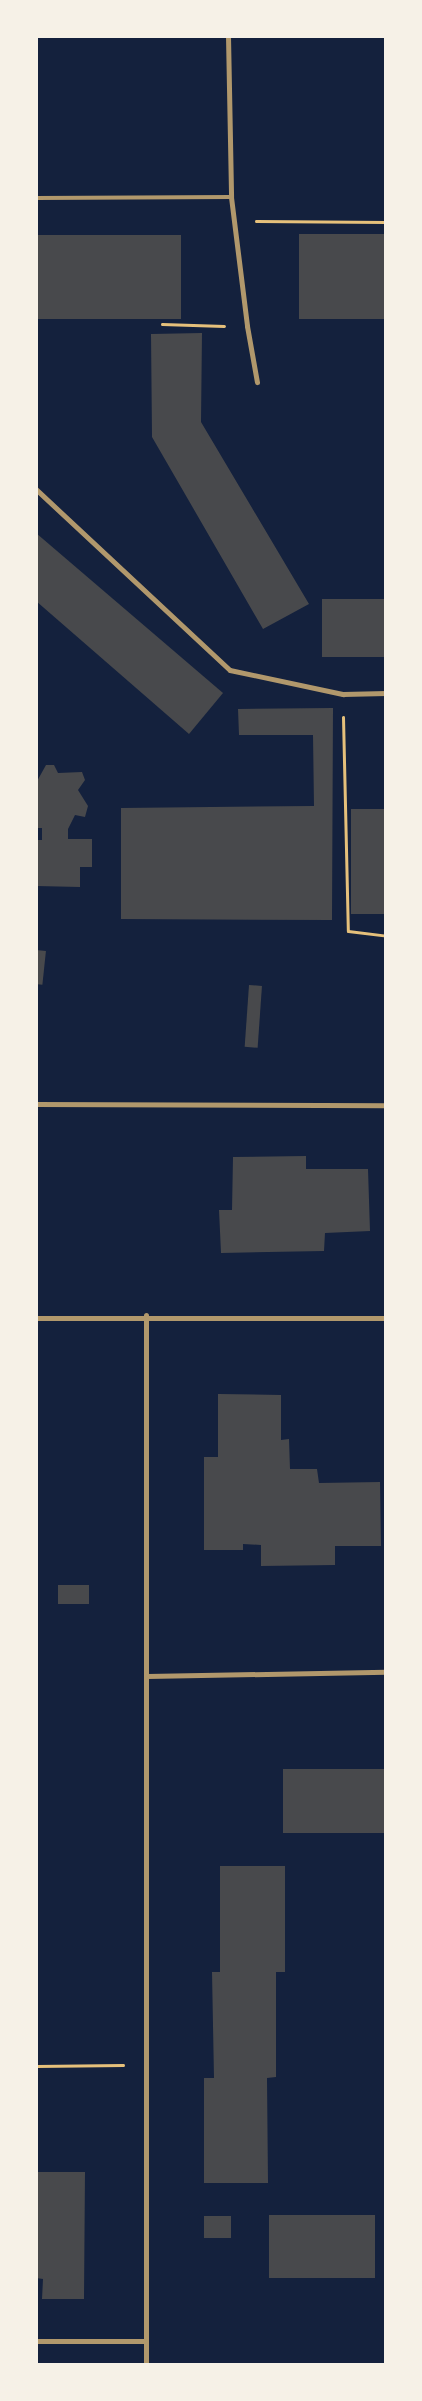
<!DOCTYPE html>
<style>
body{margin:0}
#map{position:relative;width:422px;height:2401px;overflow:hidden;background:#14213d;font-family:"Nunito Sans",sans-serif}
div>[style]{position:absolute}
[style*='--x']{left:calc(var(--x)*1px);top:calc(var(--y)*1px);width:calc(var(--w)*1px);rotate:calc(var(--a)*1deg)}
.building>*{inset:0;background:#48494c;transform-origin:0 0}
.path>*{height:3px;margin:-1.5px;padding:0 1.5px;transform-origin:1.5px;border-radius:1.5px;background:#e5c07b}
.service>*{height:4px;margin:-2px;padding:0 2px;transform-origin:2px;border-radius:2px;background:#b1986c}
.pedestrian>*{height:4.5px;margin:-2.25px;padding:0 2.25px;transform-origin:2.25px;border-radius:2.25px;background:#b1986c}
.minor>*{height:5px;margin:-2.5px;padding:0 2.5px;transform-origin:2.5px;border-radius:2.5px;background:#b1986c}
span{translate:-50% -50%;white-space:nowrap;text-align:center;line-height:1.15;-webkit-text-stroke:4px #f6f1e7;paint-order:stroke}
.frame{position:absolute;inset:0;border:38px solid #f6f1e7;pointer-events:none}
</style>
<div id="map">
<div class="building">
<div style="left:299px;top:234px;width:87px;height:85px"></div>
<div style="left:36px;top:235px;width:145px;height:84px"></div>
<div style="clip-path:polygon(202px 333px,201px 422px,309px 604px,263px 629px,152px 437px,151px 334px)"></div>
<div style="clip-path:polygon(36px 533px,223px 693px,189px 734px,36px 601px)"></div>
<div style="left:322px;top:599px;width:64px;height:58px"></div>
<div style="clip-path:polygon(333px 708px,332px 920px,121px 919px,121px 808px,314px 806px,313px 735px,239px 735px,238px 709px)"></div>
<div style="clip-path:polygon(46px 765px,54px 765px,58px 773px,82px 772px,85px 780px,78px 790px,88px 806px,85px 817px,75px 815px,68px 829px,68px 839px,92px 839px,92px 867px,80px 867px,80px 887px,36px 886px,36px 840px,42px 840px,42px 828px,36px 828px,36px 783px)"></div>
<div style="left:351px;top:809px;width:35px;height:105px"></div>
<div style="left:36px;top:950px;width:10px;height:34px;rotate:6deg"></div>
<div style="left:249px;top:985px;width:13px;height:62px;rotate:4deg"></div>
<div style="clip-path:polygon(306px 1156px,306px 1169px,368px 1169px,370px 1231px,325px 1233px,324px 1251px,221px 1253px,219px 1210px,232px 1210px,233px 1157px)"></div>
<div style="clip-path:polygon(218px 1394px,281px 1395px,281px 1440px,289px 1439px,290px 1469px,317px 1469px,319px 1483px,380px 1482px,381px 1546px,335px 1546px,335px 1565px,261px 1566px,261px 1545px,243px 1544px,243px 1550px,204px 1550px,204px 1457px,218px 1457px)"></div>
<div style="left:58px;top:1585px;width:31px;height:19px"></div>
<div style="left:386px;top:1769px;width:64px;height:103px;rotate:90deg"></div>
<div style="clip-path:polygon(220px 1866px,285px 1866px,285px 1972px,276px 1972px,276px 2077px,267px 2078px,268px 2183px,204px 2183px,204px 2078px,214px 2078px,212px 1972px,220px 1972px)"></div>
<div style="clip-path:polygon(36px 2172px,85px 2172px,84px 2299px,42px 2299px,43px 2279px,36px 2278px)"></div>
<div style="left:269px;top:2215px;width:106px;height:63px"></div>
<div style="left:204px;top:2216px;width:27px;height:22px"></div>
</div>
<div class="path">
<div style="--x:256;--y:221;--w:130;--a:0.4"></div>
<div style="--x:162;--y:324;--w:62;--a:1.8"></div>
<div style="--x:343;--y:717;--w:214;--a:88.7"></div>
<div style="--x:348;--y:931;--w:38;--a:7"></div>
<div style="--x:36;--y:2066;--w:87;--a:-0.7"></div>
</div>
<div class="service">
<div style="--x:36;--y:198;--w:195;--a:-0.3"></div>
</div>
<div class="pedestrian">
<div style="--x:36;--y:489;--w:265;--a:43"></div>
<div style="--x:230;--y:670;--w:116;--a:12"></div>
<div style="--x:343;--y:694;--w:43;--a:-1.3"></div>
</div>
<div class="minor">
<div style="--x:228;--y:36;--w:161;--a:88.9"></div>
<div style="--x:231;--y:197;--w:130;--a:82.9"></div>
<div style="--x:247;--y:326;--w:57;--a:79.9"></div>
<div style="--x:36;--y:1104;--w:350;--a:0.2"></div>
<div style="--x:146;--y:1315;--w:1050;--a:90"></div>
<div style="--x:36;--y:1318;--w:350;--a:0"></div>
<div style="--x:147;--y:1676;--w:239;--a:-1"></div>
<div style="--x:36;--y:2341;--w:108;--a:0"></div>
</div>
<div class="frame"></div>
</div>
